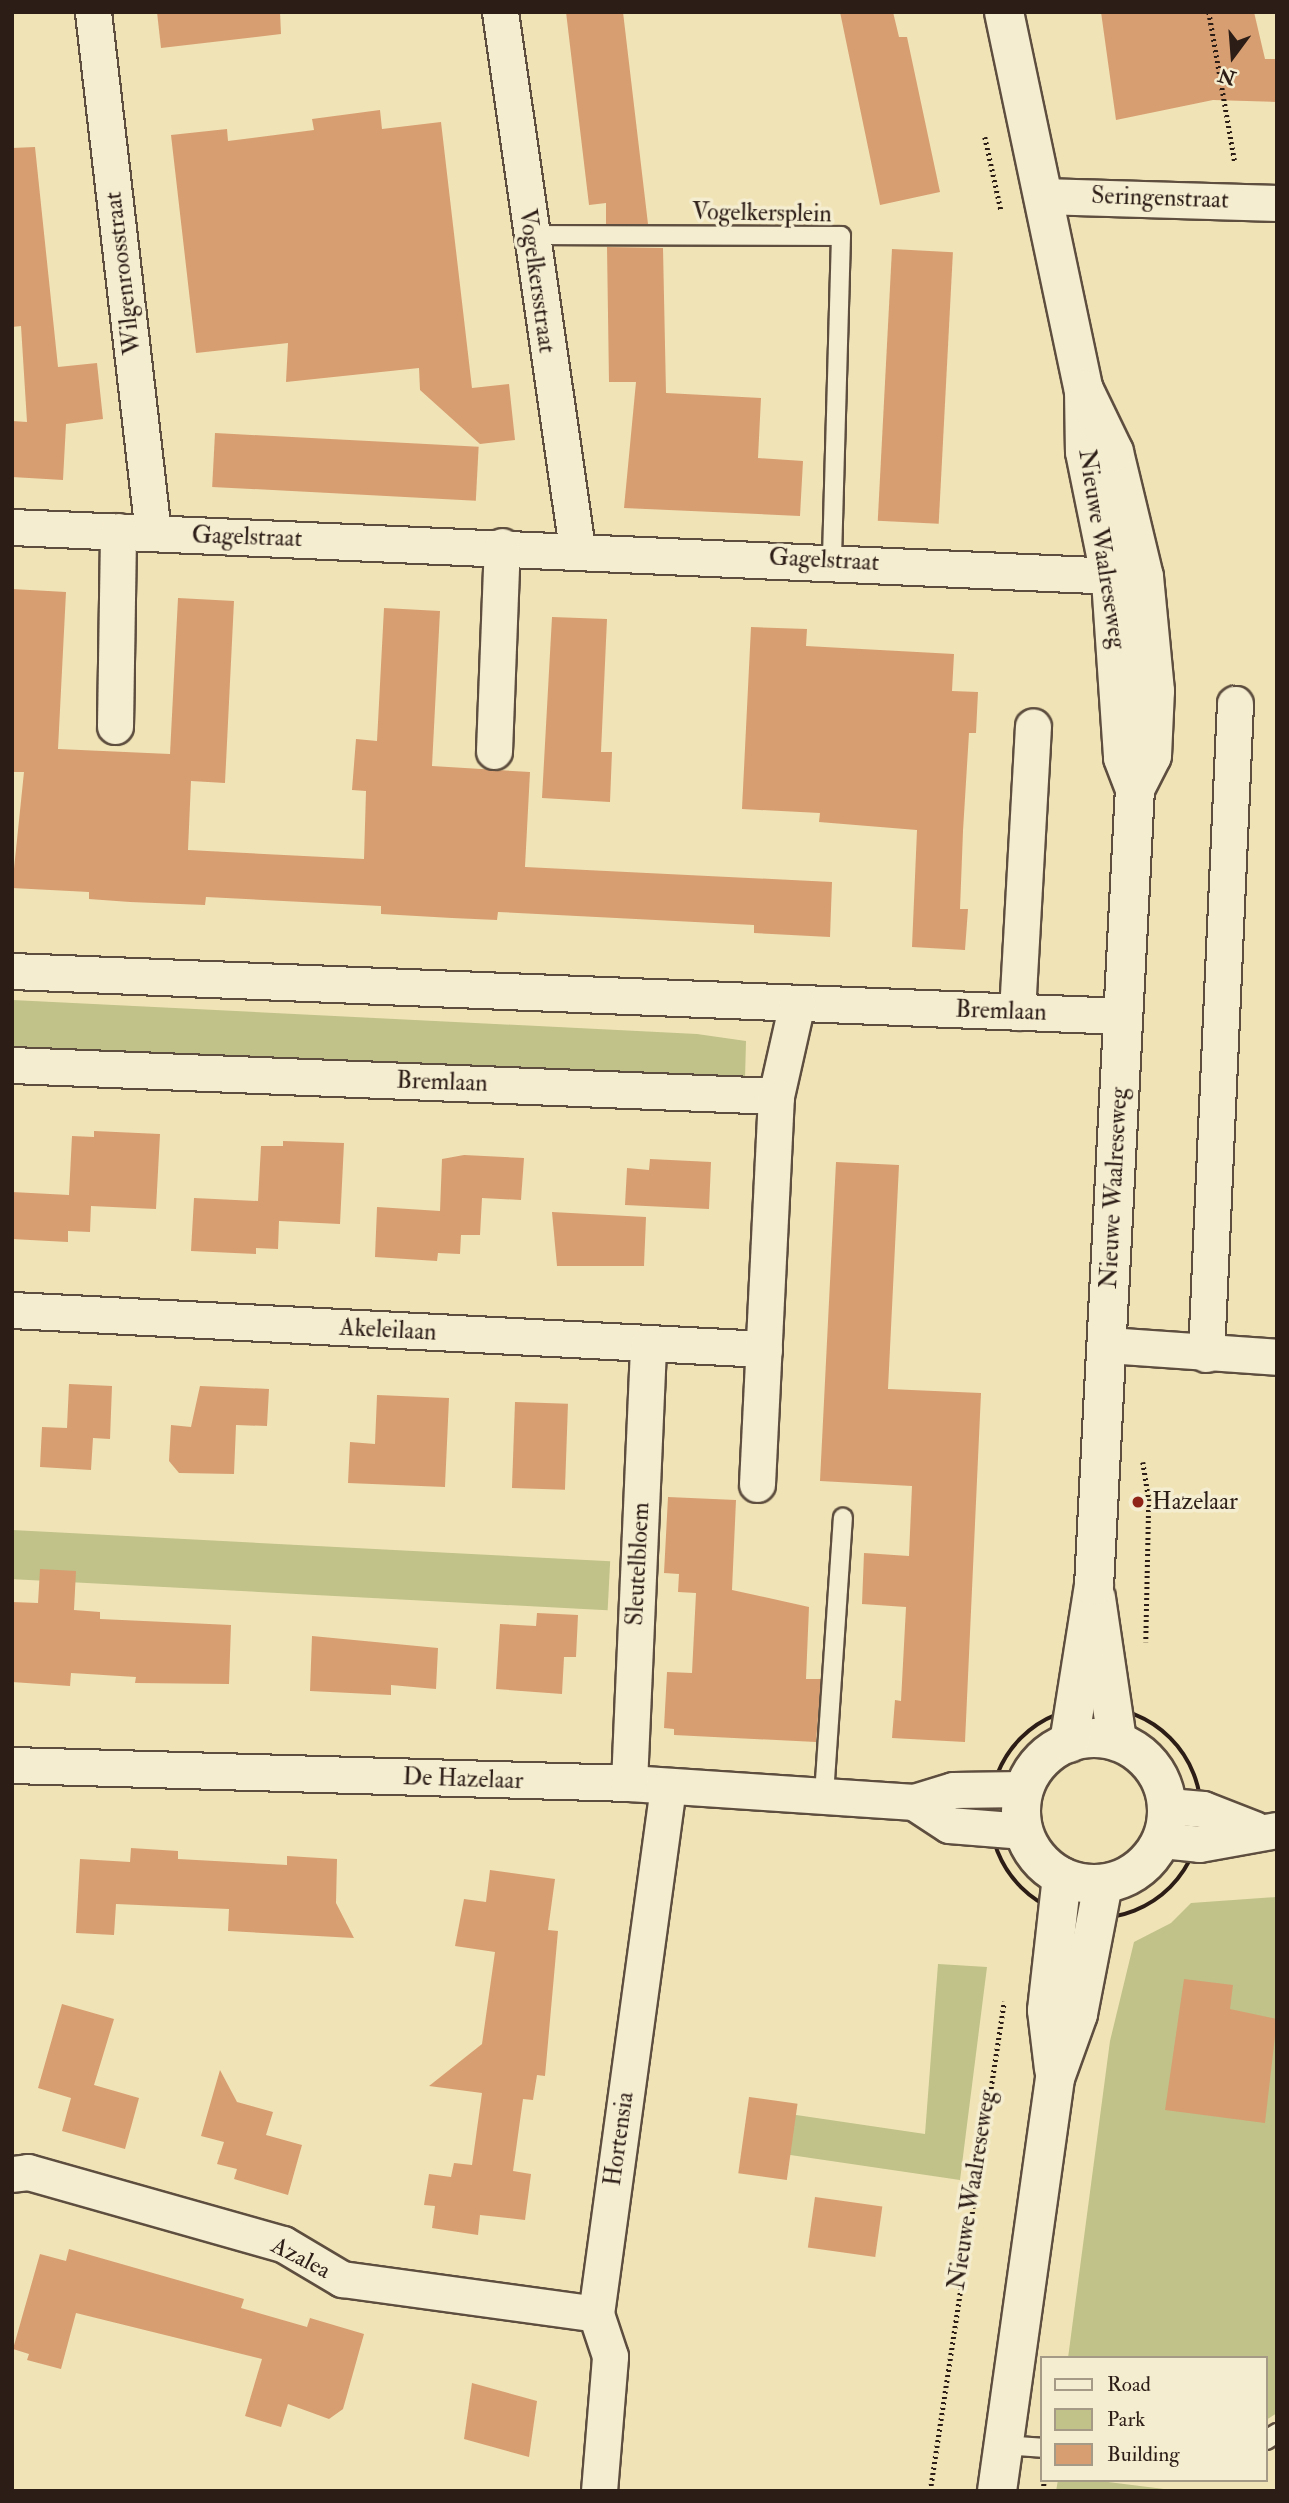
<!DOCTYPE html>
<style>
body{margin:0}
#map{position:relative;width:1289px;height:2503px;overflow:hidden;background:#f0e3b6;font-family:"IM FELL Double Pica",serif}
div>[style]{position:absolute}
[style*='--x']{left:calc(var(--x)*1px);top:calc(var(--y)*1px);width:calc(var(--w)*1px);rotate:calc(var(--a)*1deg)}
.green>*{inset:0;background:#c0c289;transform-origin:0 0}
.building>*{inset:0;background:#d79e71;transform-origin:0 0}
.path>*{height:4.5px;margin-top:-2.25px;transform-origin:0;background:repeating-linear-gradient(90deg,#2c1d17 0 2px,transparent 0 5.5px)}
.path>.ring{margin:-2.25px;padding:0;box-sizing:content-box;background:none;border:4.5px solid #2c1d17;border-radius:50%}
.roads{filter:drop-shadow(2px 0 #5d4e3f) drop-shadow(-2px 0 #5d4e3f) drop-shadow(0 2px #5d4e3f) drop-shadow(0 -2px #5d4e3f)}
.service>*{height:18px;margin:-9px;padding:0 9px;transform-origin:9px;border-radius:9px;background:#f5edd0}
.minor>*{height:35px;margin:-17.5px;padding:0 17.5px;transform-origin:17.5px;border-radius:17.5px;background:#f5edd0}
.tertiary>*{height:38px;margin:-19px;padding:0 19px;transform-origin:19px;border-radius:19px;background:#f5edd0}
.tertiary>.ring{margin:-19px;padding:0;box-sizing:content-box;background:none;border:38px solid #f5edd0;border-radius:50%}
.dots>*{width:19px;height:19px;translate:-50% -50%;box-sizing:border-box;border:4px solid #f5edd0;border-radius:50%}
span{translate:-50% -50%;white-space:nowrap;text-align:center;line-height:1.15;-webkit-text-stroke:7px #f5edd0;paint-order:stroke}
.street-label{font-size:24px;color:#2c1d17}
.poi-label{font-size:24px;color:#2c1d17}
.left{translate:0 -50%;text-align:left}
.frame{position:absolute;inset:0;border:14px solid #2c1d17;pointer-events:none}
.legend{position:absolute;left:1040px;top:2356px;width:228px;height:126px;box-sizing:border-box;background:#f5edd0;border:2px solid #a59a86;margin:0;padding:9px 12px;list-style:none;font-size:21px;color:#2c1d17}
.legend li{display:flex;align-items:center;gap:14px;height:35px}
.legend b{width:35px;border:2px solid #a59a86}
.north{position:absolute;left:1198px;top:21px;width:70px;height:70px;-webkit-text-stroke:5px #f5edd0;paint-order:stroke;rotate:196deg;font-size:19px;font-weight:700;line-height:28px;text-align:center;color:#2c1d17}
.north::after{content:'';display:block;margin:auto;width:24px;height:32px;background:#2c1d17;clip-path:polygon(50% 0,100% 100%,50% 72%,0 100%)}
</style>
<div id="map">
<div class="green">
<div style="clip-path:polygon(12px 1000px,697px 1034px,746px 1041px,745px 1079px,12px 1049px)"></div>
<div style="left:12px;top:1530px;width:599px;height:49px;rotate:3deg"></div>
<div style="clip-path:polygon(1277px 1897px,1277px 2413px,1266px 2420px,1266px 2358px,1068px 2358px,1110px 2041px,1134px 1942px,1171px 1923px,1191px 1903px)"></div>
<div style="clip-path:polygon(938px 1964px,987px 1967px,960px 2180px,770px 2152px,776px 2112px,925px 2134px)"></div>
<div style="clip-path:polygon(1058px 2480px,1092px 2480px,1180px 2491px,1056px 2491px)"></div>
</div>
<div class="building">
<div style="clip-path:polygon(157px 12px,280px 12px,281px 34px,161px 48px)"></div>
<div style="clip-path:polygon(566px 12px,623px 12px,648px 224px,606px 224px,606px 203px,589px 205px)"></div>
<div style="clip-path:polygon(840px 12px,893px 12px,899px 37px,907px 37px,940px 192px,880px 205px)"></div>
<div style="clip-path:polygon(1101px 12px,1254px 12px,1265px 59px,1277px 59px,1277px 102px,1213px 100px,1116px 120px)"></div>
<div style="clip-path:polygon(380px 110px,382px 129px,441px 122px,472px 388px,509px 384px,515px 440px,480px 444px,420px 390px,419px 368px,286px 382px,288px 343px,196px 353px,171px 135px,227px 129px,228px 141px,314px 130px,312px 119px)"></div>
<div style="clip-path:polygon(35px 147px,58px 367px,97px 363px,103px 419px,66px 424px,63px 480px,12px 477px,12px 421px,27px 422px,21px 326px,12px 327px,12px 148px)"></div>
<div style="clip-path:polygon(607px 247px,663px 248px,666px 393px,761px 398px,758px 458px,803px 461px,800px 516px,624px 508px,636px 382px,609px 382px)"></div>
<div style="left:892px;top:249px;width:61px;height:272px;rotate:3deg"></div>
<div style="left:215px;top:433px;width:264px;height:54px;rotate:3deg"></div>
<div style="clip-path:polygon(12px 589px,66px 592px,58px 749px,170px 754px,178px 598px,234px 601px,225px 783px,191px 781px,188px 850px,364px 859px,366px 791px,352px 790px,356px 739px,377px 741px,384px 608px,440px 611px,432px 766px,530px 772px,525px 867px,832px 882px,830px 937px,754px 933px,754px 925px,498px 912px,497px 920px,452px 918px,381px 914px,381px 906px,206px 897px,205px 905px,130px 902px,89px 899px,89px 892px,12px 888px,24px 772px,12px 772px)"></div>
<div style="clip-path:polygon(552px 617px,607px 619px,601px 752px,612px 752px,610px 802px,542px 798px)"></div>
<div style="clip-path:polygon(751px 627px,807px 629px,806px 646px,954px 654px,952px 691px,978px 692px,976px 733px,969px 733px,963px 831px,960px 909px,968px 909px,965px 950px,912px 947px,917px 830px,819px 822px,820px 813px,742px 809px)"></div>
<div style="clip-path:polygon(94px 1131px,160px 1134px,156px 1209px,91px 1206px,90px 1232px,68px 1231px,68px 1242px,12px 1239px,12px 1192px,69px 1195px,72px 1136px,94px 1137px)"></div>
<div style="clip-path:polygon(283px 1141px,344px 1143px,340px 1224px,279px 1221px,278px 1249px,256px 1248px,256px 1254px,191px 1251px,194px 1198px,258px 1201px,261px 1146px,283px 1146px)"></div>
<div style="clip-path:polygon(464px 1155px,524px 1158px,521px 1200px,482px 1198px,480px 1235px,461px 1235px,460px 1254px,438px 1253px,437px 1261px,375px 1257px,377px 1207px,440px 1211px,442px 1159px)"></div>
<div style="clip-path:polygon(650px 1159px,711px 1162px,709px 1209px,625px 1205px,627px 1168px,649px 1170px)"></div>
<div style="clip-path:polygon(836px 1162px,899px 1165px,888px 1389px,981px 1393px,965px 1742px,892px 1738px,895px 1700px,901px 1701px,906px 1607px,862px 1604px,864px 1553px,909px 1556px,912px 1486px,820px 1481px)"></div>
<div style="clip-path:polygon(552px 1212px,646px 1217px,644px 1266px,557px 1266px)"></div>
<div style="clip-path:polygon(69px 1384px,112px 1386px,110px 1439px,93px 1438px,91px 1470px,40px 1467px,42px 1427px,67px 1428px)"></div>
<div style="clip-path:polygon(200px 1386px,269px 1389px,267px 1426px,236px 1425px,234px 1474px,179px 1473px,169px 1461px,171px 1425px,191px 1427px)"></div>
<div style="clip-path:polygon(377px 1395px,449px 1398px,445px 1487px,348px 1483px,350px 1442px,375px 1444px)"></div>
<div style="left:515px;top:1402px;width:53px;height:86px;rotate:2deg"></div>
<div style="clip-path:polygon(668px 1497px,736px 1500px,732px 1590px,809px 1607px,806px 1679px,821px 1679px,816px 1742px,674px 1735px,674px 1729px,664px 1728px,667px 1672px,692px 1673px,696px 1593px,678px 1592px,679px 1574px,664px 1573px)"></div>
<div style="clip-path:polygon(40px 1569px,76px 1571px,74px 1610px,100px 1612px,100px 1619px,231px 1625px,229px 1684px,135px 1683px,136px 1677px,71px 1673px,70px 1686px,12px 1682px,12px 1602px,38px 1603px)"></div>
<div style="clip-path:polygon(537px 1613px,578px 1615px,576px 1657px,564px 1657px,562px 1694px,496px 1689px,500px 1624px,536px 1626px)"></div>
<div style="clip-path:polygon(312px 1636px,438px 1648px,436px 1689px,391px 1685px,391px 1695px,310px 1691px)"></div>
<div style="clip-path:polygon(131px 1848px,178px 1851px,178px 1859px,287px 1865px,287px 1856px,337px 1859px,336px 1903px,354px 1938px,228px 1931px,229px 1909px,116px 1904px,114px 1935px,76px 1933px,80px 1859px,130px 1862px)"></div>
<div style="clip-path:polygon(490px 1870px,555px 1879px,548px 1930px,558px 1931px,545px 2076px,537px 2075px,533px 2100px,523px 2099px,513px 2171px,531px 2174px,525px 2220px,480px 2215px,478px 2235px,432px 2228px,435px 2206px,424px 2205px,429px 2174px,451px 2177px,454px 2163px,472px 2165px,482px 2093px,429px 2086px,482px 2044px,495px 1952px,455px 1946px,464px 1899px,486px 1902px)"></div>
<div style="clip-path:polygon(1184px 1979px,1233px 1985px,1230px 2009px,1277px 2019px,1265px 2123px,1165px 2110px)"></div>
<div style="clip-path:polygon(62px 2004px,114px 2019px,94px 2085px,139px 2098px,125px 2149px,62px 2131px,71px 2098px,38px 2088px)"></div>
<div style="clip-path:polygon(220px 2070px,237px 2102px,273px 2112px,266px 2135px,302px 2145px,288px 2195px,234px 2179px,237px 2169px,217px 2164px,224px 2142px,201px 2136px)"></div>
<div style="left:749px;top:2097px;width:49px;height:77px;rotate:8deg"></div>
<div style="left:815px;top:2197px;width:68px;height:51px;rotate:8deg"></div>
<div style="clip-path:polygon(69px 2249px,244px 2299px,241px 2308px,307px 2327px,310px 2318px,364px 2334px,343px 2409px,329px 2419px,288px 2404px,281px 2427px,245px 2416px,262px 2359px,76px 2313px,61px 2369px,27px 2360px,29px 2354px,13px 2349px,40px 2254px,66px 2261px)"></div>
<div style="clip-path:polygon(472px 2383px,537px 2401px,529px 2457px,464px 2439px)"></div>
</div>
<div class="path">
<div style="--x:1209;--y:12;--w:152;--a:80.2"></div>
<div style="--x:985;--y:137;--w:75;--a:77.6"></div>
<div style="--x:1143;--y:1462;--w:37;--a:81"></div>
<div style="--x:1149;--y:1499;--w:143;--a:91.2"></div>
<div class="ring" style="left:990px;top:1707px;width:207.5px;height:207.5px"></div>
<div style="--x:930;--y:2491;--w:495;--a:-81.4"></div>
<div style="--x:1043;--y:2491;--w:11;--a:-85"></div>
</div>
<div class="roads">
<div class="service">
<div style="--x:529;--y:235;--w:312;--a:0.2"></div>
<div style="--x:841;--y:236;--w:323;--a:91.6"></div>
<div style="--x:824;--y:1795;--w:278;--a:-86.1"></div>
<div style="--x:1266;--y:2440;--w:13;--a:-32"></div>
<div style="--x:1003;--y:2445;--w:39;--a:4"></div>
</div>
<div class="minor">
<div style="--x:93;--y:12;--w:524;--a:83.43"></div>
<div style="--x:500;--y:12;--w:542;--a:81.84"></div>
<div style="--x:1042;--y:196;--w:235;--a:1.7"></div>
<div style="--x:12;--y:527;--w:1126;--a:2.54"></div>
<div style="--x:115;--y:726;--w:195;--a:-89.1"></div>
<div style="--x:494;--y:751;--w:205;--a:-87.8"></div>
<div style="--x:12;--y:971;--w:1111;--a:2.32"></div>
<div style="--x:1017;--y:1012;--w:286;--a:-86.8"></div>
<div style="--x:12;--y:1065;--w:765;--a:2.32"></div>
<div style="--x:776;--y:1096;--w:95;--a:-77.3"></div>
<div style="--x:12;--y:1310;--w:753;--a:2.97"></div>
<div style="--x:1107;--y:1345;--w:170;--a:4"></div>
<div style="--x:1206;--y:1354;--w:651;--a:-87.45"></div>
<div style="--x:757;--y:1484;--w:388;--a:-87.2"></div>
<div style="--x:12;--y:1765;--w:617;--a:1.67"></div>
<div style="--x:629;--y:1783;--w:286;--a:3.8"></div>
<div style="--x:914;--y:1802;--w:41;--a:-17.1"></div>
<div style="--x:953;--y:1790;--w:71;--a:-0.8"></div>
<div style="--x:629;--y:1783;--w:439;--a:-87.5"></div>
<div style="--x:914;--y:1802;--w:42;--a:33.3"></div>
<div style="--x:949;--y:1825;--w:75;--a:4.6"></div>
<div style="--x:1168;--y:1806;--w:35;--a:5"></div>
<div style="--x:1203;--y:1809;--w:55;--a:21.4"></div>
<div style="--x:1162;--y:1840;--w:37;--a:6"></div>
<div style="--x:1199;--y:1844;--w:79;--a:-10.2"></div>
<div style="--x:12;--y:2174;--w:16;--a:-7"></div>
<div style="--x:28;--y:2172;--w:265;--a:15.8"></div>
<div style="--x:283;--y:2244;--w:69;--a:30.7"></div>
<div style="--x:342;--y:2279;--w:256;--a:7.8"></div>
<div style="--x:599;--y:2491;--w:135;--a:-85.3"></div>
<div style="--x:610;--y:2356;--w:44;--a:-108.4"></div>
<div style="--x:596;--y:2314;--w:532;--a:-82.22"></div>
</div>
<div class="tertiary">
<div style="--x:1004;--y:12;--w:386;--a:78.1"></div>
<div style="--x:1084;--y:390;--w:62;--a:89.1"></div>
<div style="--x:1085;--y:452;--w:131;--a:78.5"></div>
<div style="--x:1111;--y:580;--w:178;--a:86.1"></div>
<div style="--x:1123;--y:758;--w:33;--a:69"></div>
<div style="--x:1096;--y:1598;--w:145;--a:81.6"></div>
<div class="ring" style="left:1021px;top:1738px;width:108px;height:108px"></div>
<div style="--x:1069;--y:1743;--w:159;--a:-81"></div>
<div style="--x:1094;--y:1586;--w:798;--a:-87.06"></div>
<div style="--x:1135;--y:789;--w:37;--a:-63"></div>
<div style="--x:1152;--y:756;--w:65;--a:-87.4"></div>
<div style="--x:1155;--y:691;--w:115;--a:-95.5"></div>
<div style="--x:1144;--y:577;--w:129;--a:-103.5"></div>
<div style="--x:1114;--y:452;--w:69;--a:-115.8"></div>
<div style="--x:1054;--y:2069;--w:59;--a:-96.8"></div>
<div style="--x:1047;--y:2010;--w:134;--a:-83.6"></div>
<div style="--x:997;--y:2491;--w:417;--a:-82"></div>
<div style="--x:1055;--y:2078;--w:68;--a:-70.2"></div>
<div style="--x:1078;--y:2014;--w:132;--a:-79.1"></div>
</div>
</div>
<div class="dots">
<div style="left:1138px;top:1502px;background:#8f2418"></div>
</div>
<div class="street-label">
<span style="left:1160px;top:198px;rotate:2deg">Seringenstraat</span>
<span style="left:762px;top:213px;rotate:1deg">Vogelkersplein</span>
<span style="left:123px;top:273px;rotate:-97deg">Wilgenroosstraat</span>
<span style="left:537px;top:281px;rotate:82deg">Vogelkersstraat</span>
<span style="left:247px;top:537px;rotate:2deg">Gagelstraat</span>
<span style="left:1102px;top:549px;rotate:81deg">Nieuwe Waalreseweg</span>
<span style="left:824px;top:560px;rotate:3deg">Gagelstraat</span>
<span style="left:1001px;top:1011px;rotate:2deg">Bremlaan</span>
<span style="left:442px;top:1082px;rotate:2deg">Bremlaan</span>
<span style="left:1114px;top:1188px;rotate:-87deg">Nieuwe Waalreseweg</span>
<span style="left:388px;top:1330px;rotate:3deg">Akeleilaan</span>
<span style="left:638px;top:1564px;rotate:-87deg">Sleutelbloem</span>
<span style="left:463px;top:1779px;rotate:2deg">De Hazelaar</span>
<span style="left:619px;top:2139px;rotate:-82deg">Hortensia</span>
<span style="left:972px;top:2190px;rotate:-81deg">Nieuwe Waalreseweg</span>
<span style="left:301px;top:2258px;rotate:27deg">Azalea</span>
</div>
<div class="poi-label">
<span class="left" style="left:1152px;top:1502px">Hazelaar</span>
</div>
<div class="frame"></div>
<ul class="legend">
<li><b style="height:9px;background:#f5edd0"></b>Road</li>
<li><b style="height:19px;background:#c0c289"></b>Park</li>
<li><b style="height:19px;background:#d79e71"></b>Building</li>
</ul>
<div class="north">N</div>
</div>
